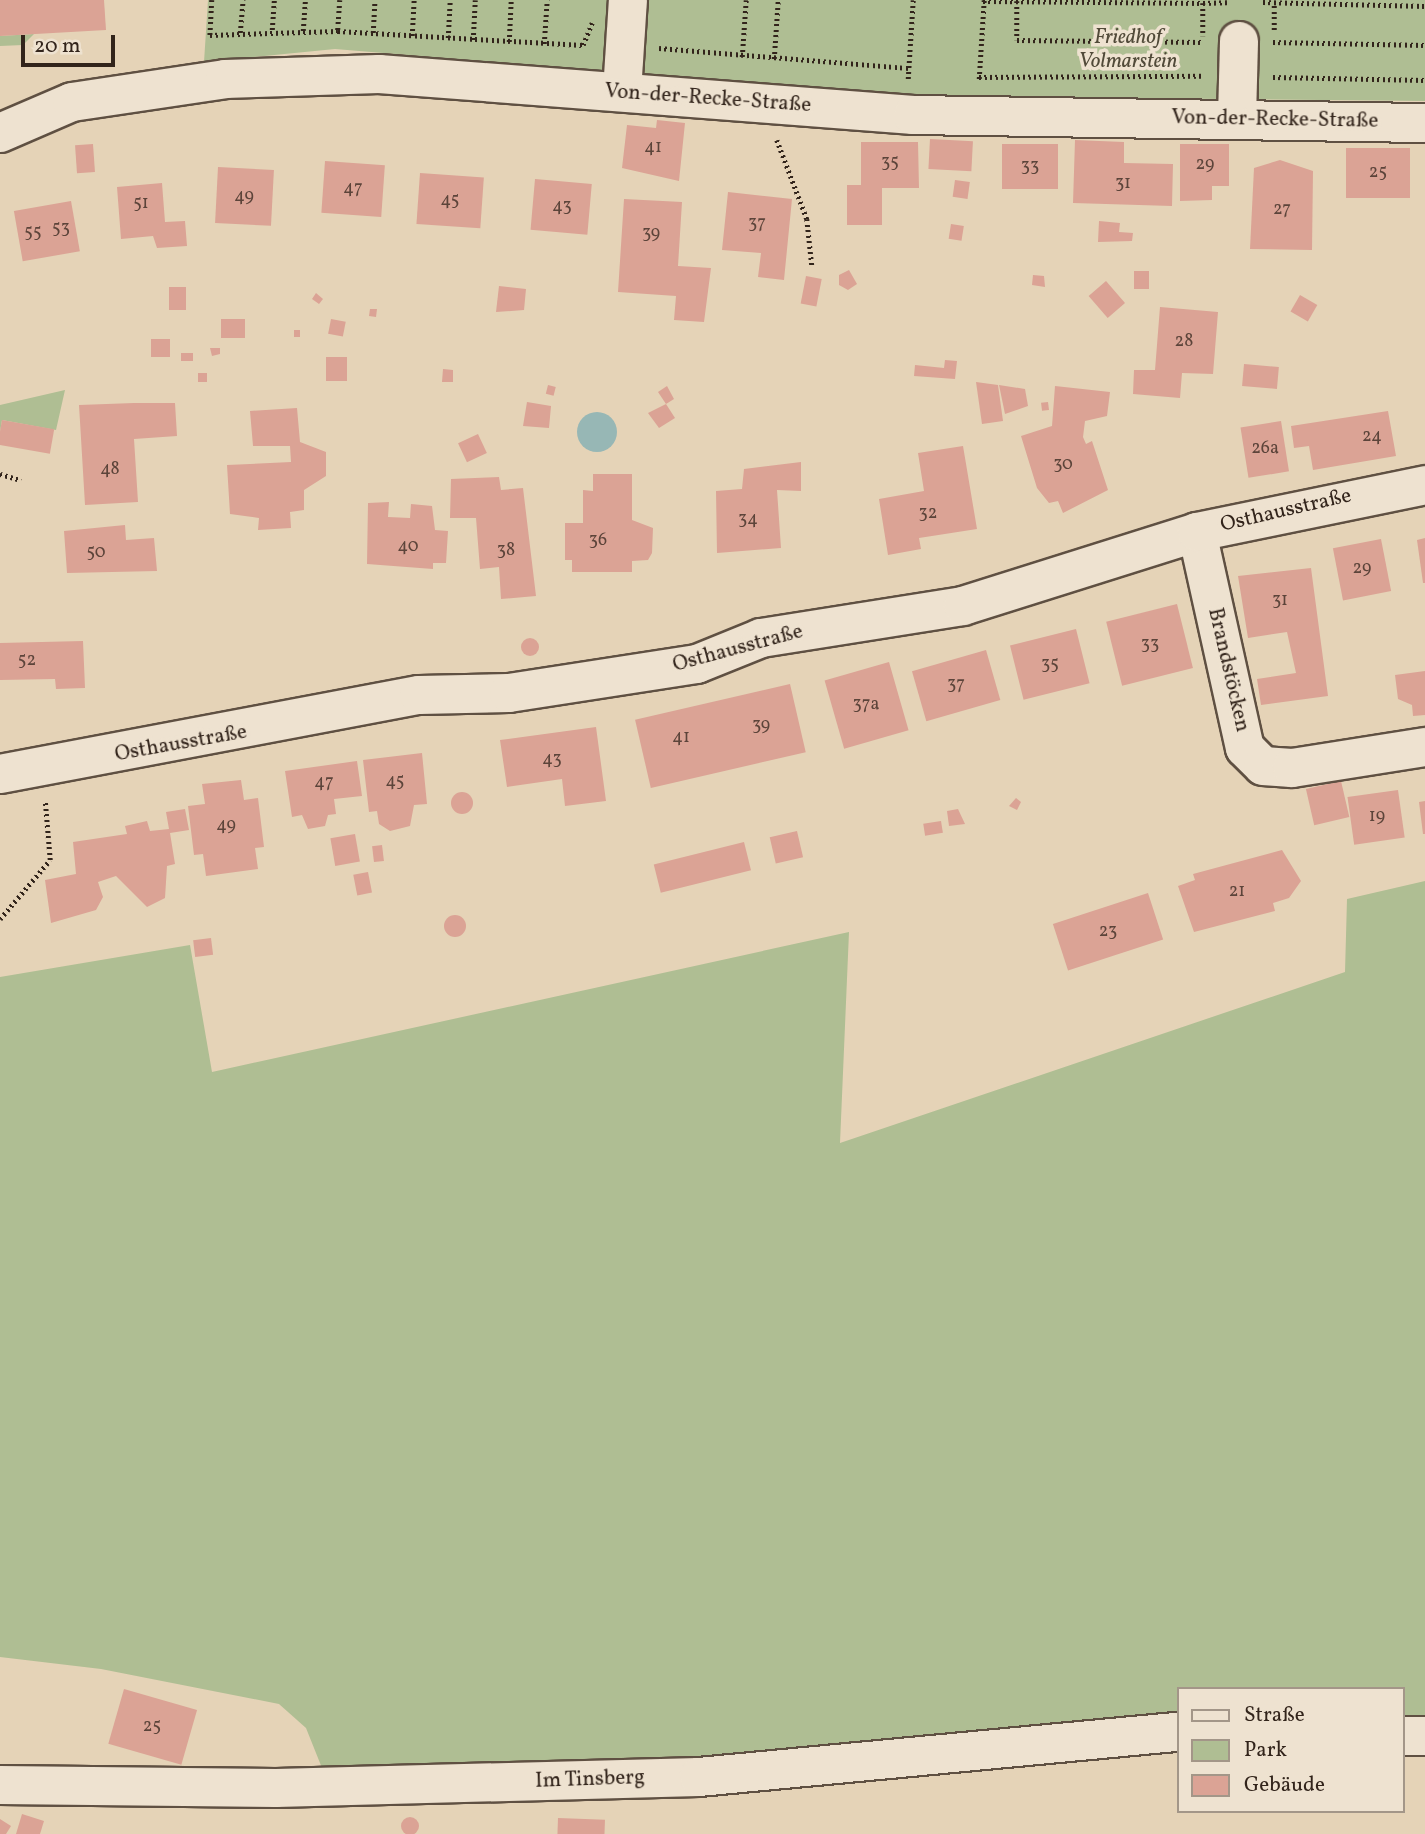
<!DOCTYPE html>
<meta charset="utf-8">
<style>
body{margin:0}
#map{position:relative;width:1425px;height:1834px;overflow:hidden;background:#e5d3b7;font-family:Vollkorn,serif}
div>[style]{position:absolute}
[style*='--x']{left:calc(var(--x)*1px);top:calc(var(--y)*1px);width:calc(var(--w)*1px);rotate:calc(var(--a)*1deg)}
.green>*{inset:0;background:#afbe93}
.water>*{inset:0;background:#97b7b5}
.round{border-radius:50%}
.building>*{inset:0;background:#dba395;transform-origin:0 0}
.path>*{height:4.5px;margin-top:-2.25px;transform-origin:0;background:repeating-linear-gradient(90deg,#32241b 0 2px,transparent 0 5.5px)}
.roads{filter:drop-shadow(2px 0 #5f5042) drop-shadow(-2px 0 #5f5042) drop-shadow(0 2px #5f5042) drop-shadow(0 -2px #5f5042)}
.minor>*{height:38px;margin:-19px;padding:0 19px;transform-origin:19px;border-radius:19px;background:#eee2d0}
span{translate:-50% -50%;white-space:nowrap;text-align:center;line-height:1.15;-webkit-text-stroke:7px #eee2d0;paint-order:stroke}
.number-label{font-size:18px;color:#5c443a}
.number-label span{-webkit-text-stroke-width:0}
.park-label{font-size:21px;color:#514a39;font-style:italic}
.street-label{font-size:21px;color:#32241b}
.legend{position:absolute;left:1177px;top:1687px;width:228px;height:126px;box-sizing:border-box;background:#eee2d0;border:2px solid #a39688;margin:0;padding:9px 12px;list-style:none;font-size:21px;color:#32241b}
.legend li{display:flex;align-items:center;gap:14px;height:35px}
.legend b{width:35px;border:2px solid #a39688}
.scale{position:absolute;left:21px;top:35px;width:94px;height:32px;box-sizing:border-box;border:4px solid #32241b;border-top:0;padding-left:9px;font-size:21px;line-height:24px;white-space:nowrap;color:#32241b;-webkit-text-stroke:5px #eee2d0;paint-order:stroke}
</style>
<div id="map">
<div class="green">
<div style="clip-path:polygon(208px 0,1425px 0,1425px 101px,903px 96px,335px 49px,204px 62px)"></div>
<div style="clip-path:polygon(34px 34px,23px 45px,0 46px,0 36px)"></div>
<div style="clip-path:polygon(65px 390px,56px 430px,2px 420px,0 432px,0 405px)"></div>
<div style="clip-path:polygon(1425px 881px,1425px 1721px,1402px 1718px,1402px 1689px,1178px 1689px,1178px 1715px,702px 1790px,328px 1783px,306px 1728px,279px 1704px,101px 1669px,0 1657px,0 977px,190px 945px,212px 1072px,849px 932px,840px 1143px,1345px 972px,1347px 899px)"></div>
</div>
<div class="water">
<div class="round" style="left:577px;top:412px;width:40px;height:40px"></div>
</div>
<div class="building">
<div style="clip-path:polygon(0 0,104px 0,106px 30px,0 36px)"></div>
<div style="clip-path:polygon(657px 120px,685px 123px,679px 181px,622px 168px,627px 125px,656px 128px)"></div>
<div style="left:930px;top:139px;width:43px;height:30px;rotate:3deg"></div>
<div style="clip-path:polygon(1075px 140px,1124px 142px,1124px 163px,1173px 164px,1172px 206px,1073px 203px)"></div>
<div style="clip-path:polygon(861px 142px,918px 142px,919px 188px,882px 188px,882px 225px,847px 225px,847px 185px,861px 185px)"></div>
<div style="left:93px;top:144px;width:28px;height:18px;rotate:86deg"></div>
<div style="left:1002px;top:144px;width:56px;height:45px"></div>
<div style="clip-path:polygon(1180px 144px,1229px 144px,1229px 186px,1212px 186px,1212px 200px,1180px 201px)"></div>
<div style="left:1346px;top:148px;width:64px;height:50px"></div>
<div style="clip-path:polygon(1280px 160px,1313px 171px,1312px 250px,1250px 249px,1254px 168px)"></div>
<div style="left:325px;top:161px;width:60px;height:52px;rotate:4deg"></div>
<div style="left:218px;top:167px;width:56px;height:56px;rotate:3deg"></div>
<div style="left:420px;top:173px;width:64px;height:51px;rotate:4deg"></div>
<div style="left:535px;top:179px;width:57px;height:51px;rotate:5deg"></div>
<div style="left:955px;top:180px;width:15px;height:17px;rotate:8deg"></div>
<div style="clip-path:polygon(162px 183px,165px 222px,185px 221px,187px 246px,157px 248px,153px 236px,121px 239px,117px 187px)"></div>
<div style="clip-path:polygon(728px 192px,792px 199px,784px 280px,758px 277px,761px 253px,722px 250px)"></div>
<div style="clip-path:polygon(624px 199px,682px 202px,678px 266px,711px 268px,704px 322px,674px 320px,676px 296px,618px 292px)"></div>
<div style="left:71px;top:201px;width:51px;height:58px;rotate:80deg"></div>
<div style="clip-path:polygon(1099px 221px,1120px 223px,1119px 232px,1133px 233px,1132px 241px,1098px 242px)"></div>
<div style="left:951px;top:224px;width:13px;height:15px;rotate:9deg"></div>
<div style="clip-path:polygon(849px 270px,857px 284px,848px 290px,839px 285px,839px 275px)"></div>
<div style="left:1134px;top:271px;width:15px;height:18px"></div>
<div style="clip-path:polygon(1033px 275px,1044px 276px,1045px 287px,1032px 285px)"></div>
<div style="left:806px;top:276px;width:16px;height:28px;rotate:11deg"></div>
<div style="left:1106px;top:281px;width:29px;height:23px;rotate:49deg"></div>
<div style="clip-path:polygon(499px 286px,526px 289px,524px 310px,496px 312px)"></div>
<div style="left:186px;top:287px;width:23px;height:17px;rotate:90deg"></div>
<div style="clip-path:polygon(316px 293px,323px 299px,319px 304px,312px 299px)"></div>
<div style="left:1300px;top:295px;width:20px;height:19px;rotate:30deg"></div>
<div style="clip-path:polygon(1160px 307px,1218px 312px,1213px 374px,1182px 373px,1180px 398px,1133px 394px,1134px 370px,1155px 370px)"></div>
<div style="clip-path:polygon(370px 309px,377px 309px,376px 317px,369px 316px)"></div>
<div style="left:221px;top:319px;width:24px;height:19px"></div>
<div style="left:331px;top:319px;width:15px;height:15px;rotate:11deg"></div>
<div style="left:294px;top:330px;width:6px;height:7px"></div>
<div style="left:151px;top:339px;width:19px;height:18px"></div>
<div style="clip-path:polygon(210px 348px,220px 348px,220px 354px,212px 356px)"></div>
<div style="left:193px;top:353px;width:8px;height:12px;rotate:90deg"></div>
<div style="left:326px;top:357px;width:21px;height:24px"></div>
<div style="clip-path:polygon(945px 360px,957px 361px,955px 379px,914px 376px,915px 365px,944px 368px)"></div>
<div style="left:1244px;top:364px;width:35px;height:22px;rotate:5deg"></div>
<div style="clip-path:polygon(443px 369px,453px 370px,453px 382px,442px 382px)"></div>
<div style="left:198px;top:373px;width:9px;height:9px"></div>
<div style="clip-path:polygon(976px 382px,998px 385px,1003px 421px,982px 424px)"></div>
<div style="left:548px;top:385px;width:8px;height:9px;rotate:14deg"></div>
<div style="clip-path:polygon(999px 385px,1025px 389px,1028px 406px,1005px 414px)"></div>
<div style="clip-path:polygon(667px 386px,674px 399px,666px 404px,658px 392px)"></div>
<div style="clip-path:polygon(1055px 386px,1110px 392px,1107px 416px,1085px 421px,1083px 437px,1086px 444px,1092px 441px,1108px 490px,1063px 513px,1058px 501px,1049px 503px,1037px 488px,1021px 436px,1052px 426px)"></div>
<div style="clip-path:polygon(527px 402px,551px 406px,549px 428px,523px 426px)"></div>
<div style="left:1048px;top:402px;width:8px;height:7px;rotate:83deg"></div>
<div style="clip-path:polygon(134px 403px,175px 403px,177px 436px,134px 439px,138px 502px,85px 505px,79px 405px)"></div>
<div style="clip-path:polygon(666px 404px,675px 418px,659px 428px,648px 413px)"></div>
<div style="clip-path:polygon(297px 408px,300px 442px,326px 452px,326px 476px,304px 490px,304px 510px,290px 512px,291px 528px,258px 530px,259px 518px,230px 514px,227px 465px,291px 462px,290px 446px,253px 446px,250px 411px)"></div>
<div style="clip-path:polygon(1388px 411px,1396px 456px,1313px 470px,1309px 446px,1294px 448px,1291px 426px)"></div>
<div style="left:2px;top:420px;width:53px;height:25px;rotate:10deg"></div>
<div style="left:1281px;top:421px;width:51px;height:41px;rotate:81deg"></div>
<div style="left:478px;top:434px;width:21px;height:22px;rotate:65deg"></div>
<div style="clip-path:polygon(963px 446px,977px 529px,919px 538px,921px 549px,888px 555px,879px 499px,924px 491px,918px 453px)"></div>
<div style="clip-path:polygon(801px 462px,801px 491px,777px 490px,781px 548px,717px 553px,716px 491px,742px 489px,744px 469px)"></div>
<div style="clip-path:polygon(593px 474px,632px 474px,632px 520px,653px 528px,652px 553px,648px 560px,632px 561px,632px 572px,572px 572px,572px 560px,565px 560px,565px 523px,583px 523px,583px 490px,593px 491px)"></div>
<div style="clip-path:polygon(499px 477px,501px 490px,523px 488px,536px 596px,501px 599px,499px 567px,480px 569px,476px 518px,450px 518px,451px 479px)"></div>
<div style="clip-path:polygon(389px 502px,388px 517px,410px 518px,411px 504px,432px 506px,435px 530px,448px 531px,446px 563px,433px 563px,433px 569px,367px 564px,368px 503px)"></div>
<div style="clip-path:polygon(125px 525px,126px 540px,154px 538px,157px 571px,67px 573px,64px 531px)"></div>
<div style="clip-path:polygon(1425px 538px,1425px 583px,1423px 583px,1417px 540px)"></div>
<div style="left:1381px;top:539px;width:53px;height:49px;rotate:79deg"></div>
<div style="clip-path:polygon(1311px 568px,1328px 696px,1261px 705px,1257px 679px,1296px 673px,1287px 632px,1248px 638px,1238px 576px)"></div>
<div style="left:1177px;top:604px;width:66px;height:73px;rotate:76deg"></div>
<div style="left:1076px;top:629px;width:56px;height:68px;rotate:76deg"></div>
<div class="round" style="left:521px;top:638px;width:18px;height:18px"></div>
<div style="clip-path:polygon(83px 641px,85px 688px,56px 689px,55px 679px,0 680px,0 643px)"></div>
<div style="left:986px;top:650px;width:52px;height:77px;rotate:74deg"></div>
<div style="left:889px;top:662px;width:71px;height:67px;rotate:74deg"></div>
<div style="clip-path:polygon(1425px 671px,1425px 715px,1413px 716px,1412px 705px,1398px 699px,1395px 675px)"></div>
<div style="left:790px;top:684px;width:70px;height:159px;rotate:77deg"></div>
<div style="clip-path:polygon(596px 727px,606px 801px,565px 806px,562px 779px,507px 787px,500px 740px)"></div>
<div style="clip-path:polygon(422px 753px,427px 804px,414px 805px,410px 826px,390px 831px,379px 824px,377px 811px,369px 812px,363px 760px)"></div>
<div style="clip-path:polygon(357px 761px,362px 796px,334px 799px,336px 814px,328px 815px,325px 826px,308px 829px,302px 815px,292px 817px,285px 771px)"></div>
<div style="clip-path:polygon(241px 780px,244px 800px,258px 798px,264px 847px,255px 848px,258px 869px,206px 876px,203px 854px,194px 855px,188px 806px,205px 804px,202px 784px)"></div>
<div style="left:1341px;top:781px;width:37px;height:36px;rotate:77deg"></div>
<div style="left:1398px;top:790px;width:48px;height:51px;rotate:82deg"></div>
<div class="round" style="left:451px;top:792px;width:22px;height:22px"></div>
<div style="clip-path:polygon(1016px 798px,1021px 802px,1017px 810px,1009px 806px)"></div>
<div style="clip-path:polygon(1425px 801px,1425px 834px,1423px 834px,1419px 802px)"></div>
<div style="clip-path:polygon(185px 809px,189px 830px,170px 833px,175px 864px,167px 866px,165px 898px,147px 907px,116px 876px,98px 882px,103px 897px,96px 910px,51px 923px,45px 880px,76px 874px,73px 842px,127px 834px,125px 826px,147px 821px,150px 831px,169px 829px,166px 812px)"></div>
<div style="clip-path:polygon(958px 809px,965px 824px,949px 826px,947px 811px)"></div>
<div style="left:941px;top:821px;width:12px;height:18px;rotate:81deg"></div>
<div style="left:797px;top:831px;width:27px;height:28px;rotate:77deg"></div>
<div style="left:355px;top:834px;width:28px;height:25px;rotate:80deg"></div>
<div style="left:744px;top:842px;width:29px;height:93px;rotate:76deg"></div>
<div style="left:382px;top:845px;width:16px;height:10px;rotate:83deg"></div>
<div style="clip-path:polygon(1282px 850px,1301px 881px,1289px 898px,1273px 903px,1275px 911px,1194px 932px,1178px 886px,1195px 880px,1193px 874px)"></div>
<div style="left:368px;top:872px;width:21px;height:15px;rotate:79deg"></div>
<div style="left:1148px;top:893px;width:49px;height:100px;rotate:72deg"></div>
<div class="round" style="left:444px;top:915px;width:22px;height:22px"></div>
<div style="left:211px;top:938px;width:17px;height:18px;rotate:83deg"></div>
<div style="left:124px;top:1689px;width:76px;height:57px;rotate:16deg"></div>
<div style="clip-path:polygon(22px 1814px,44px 1821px,40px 1834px,16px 1834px)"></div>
<div class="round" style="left:401px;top:1817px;width:18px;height:18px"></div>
<div style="left:558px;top:1818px;width:47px;height:16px;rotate:2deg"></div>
<div style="clip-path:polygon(0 1819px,11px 1826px,6px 1834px,0 1834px)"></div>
</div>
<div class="path">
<div style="--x:212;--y:0;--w:35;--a:93"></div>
<div style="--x:210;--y:35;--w:128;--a:-1.8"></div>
<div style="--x:340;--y:0;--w:31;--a:94"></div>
<div style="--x:338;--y:31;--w:245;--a:3.3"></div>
<div style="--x:583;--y:45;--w:24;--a:-68"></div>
<div style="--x:983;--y:1;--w:220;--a:0.5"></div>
<div style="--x:1203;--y:3;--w:33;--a:90"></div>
<div style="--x:1017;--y:1;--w:39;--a:90"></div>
<div style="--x:1017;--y:40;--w:186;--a:0.6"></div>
<div style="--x:1263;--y:2;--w:162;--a:1.4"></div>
<div style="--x:1203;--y:3;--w:24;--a:-2"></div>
<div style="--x:272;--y:30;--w:30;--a:-86"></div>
<div style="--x:1274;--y:30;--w:27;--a:-90"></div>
<div style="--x:303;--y:31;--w:31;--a:-86"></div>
<div style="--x:240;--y:33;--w:33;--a:-85"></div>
<div style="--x:373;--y:33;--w:33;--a:-87"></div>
<div style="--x:412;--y:36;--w:36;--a:-87"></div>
<div style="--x:448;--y:38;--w:38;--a:-87"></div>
<div style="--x:473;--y:40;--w:40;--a:-87.1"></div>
<div style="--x:509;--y:42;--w:42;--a:-87.3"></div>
<div style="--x:1273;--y:42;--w:152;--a:1.1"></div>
<div style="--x:544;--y:44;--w:44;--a:-86.1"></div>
<div style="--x:659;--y:48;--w:251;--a:4.6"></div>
<div style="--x:742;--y:57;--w:57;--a:-86"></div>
<div style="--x:774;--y:59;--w:59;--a:-86.1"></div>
<div style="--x:979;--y:77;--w:224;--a:-0.3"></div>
<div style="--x:1273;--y:77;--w:152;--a:1.1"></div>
<div style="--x:908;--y:79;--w:79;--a:-86.4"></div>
<div style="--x:979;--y:79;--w:79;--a:-86.4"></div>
<div style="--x:777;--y:140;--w:85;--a:69.2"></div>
<div style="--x:807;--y:219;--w:47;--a:83.9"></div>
<div style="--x:0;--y:474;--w:22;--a:16"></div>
<div style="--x:0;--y:919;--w:77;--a:-49.7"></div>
<div style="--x:50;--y:860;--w:59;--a:-94.8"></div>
</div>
<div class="roads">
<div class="minor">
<div style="--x:622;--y:92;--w:92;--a:-86.3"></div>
<div style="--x:1237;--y:118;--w:77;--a:-88.5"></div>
<div style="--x:0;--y:133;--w:78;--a:-23.3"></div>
<div style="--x:72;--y:102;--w:155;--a:-8.5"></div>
<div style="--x:225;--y:79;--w:154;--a:-1.9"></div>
<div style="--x:379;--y:74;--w:536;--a:4.39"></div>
<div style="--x:913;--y:115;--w:512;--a:0.9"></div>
<div style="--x:1197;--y:532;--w:221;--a:77.5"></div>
<div style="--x:1245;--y:748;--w:25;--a:45"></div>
<div style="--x:1263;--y:766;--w:29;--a:4"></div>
<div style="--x:1292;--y:768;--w:135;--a:-9"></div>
<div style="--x:0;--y:774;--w:426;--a:-10.7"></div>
<div style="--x:419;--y:695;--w:90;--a:-1.3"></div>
<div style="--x:509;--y:693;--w:190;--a:-8.8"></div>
<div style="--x:697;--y:664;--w:69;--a:-22.1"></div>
<div style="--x:761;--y:638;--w:205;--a:-9"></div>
<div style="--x:963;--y:606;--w:245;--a:-17.5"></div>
<div style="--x:1197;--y:532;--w:233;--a:-11.6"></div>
<div style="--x:1402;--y:1736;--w:23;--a:0"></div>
<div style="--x:0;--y:1785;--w:276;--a:0.6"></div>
<div style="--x:276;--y:1788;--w:423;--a:-1.5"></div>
<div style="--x:699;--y:1777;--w:481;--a:-5.4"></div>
</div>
</div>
<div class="number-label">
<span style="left:653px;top:148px">41</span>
<span style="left:890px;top:163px">35</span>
<span style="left:1205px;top:165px">29</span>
<span style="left:1030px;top:167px">33</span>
<span style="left:1378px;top:173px">25</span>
<span style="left:1123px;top:184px">31</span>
<span style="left:353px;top:189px">47</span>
<span style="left:244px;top:197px">49</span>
<span style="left:450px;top:201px">45</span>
<span style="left:141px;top:204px">51</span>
<span style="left:562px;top:207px">43</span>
<span style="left:1282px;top:210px">27</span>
<span style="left:757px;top:224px">37</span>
<span style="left:61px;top:229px">53</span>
<span style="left:33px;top:233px">55</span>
<span style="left:651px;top:234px">39</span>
<span style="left:1184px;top:342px">28</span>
<span style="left:1372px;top:437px">24</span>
<span style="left:1265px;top:449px">26a</span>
<span style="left:1063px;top:465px">30</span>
<span style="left:110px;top:470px">48</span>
<span style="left:928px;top:514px">32</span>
<span style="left:748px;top:520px">34</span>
<span style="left:598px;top:541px">36</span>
<span style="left:408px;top:547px">40</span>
<span style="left:506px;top:551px">38</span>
<span style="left:96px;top:553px">50</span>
<span style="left:1362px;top:569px">29</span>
<span style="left:1280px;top:601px">31</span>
<span style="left:1150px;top:645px">33</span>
<span style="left:27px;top:661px">52</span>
<span style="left:1050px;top:665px">35</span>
<span style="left:956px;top:685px">37</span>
<span style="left:866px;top:705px">37a</span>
<span style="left:761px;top:726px">39</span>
<span style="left:681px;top:738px">41</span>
<span style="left:552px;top:760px">43</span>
<span style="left:395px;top:782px">45</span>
<span style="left:324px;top:783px">47</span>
<span style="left:1377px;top:817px">19</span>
<span style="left:226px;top:826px">49</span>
<span style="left:1237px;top:892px">21</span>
<span style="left:1108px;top:932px">23</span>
<span style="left:152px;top:1727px">25</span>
</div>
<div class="park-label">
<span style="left:1128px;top:50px">Friedhof<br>Volmarstein</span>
</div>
<div class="street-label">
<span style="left:708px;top:99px;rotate:4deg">Von-der-Recke-Straße</span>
<span style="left:1275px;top:120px;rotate:1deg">Von-der-Recke-Straße</span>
<span style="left:1286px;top:511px;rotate:-13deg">Osthausstraße</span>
<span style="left:738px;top:649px;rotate:-15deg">Osthausstraße</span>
<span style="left:1228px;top:670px;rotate:77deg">Brandstöcken</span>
<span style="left:181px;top:744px;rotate:-10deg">Osthausstraße</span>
<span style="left:590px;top:1780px;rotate:-2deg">Im Tinsberg</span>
</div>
<ul class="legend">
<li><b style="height:9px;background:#eee2d0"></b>Straße</li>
<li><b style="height:19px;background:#afbe93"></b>Park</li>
<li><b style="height:19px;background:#dba395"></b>Gebäude</li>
</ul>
<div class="scale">20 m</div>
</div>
